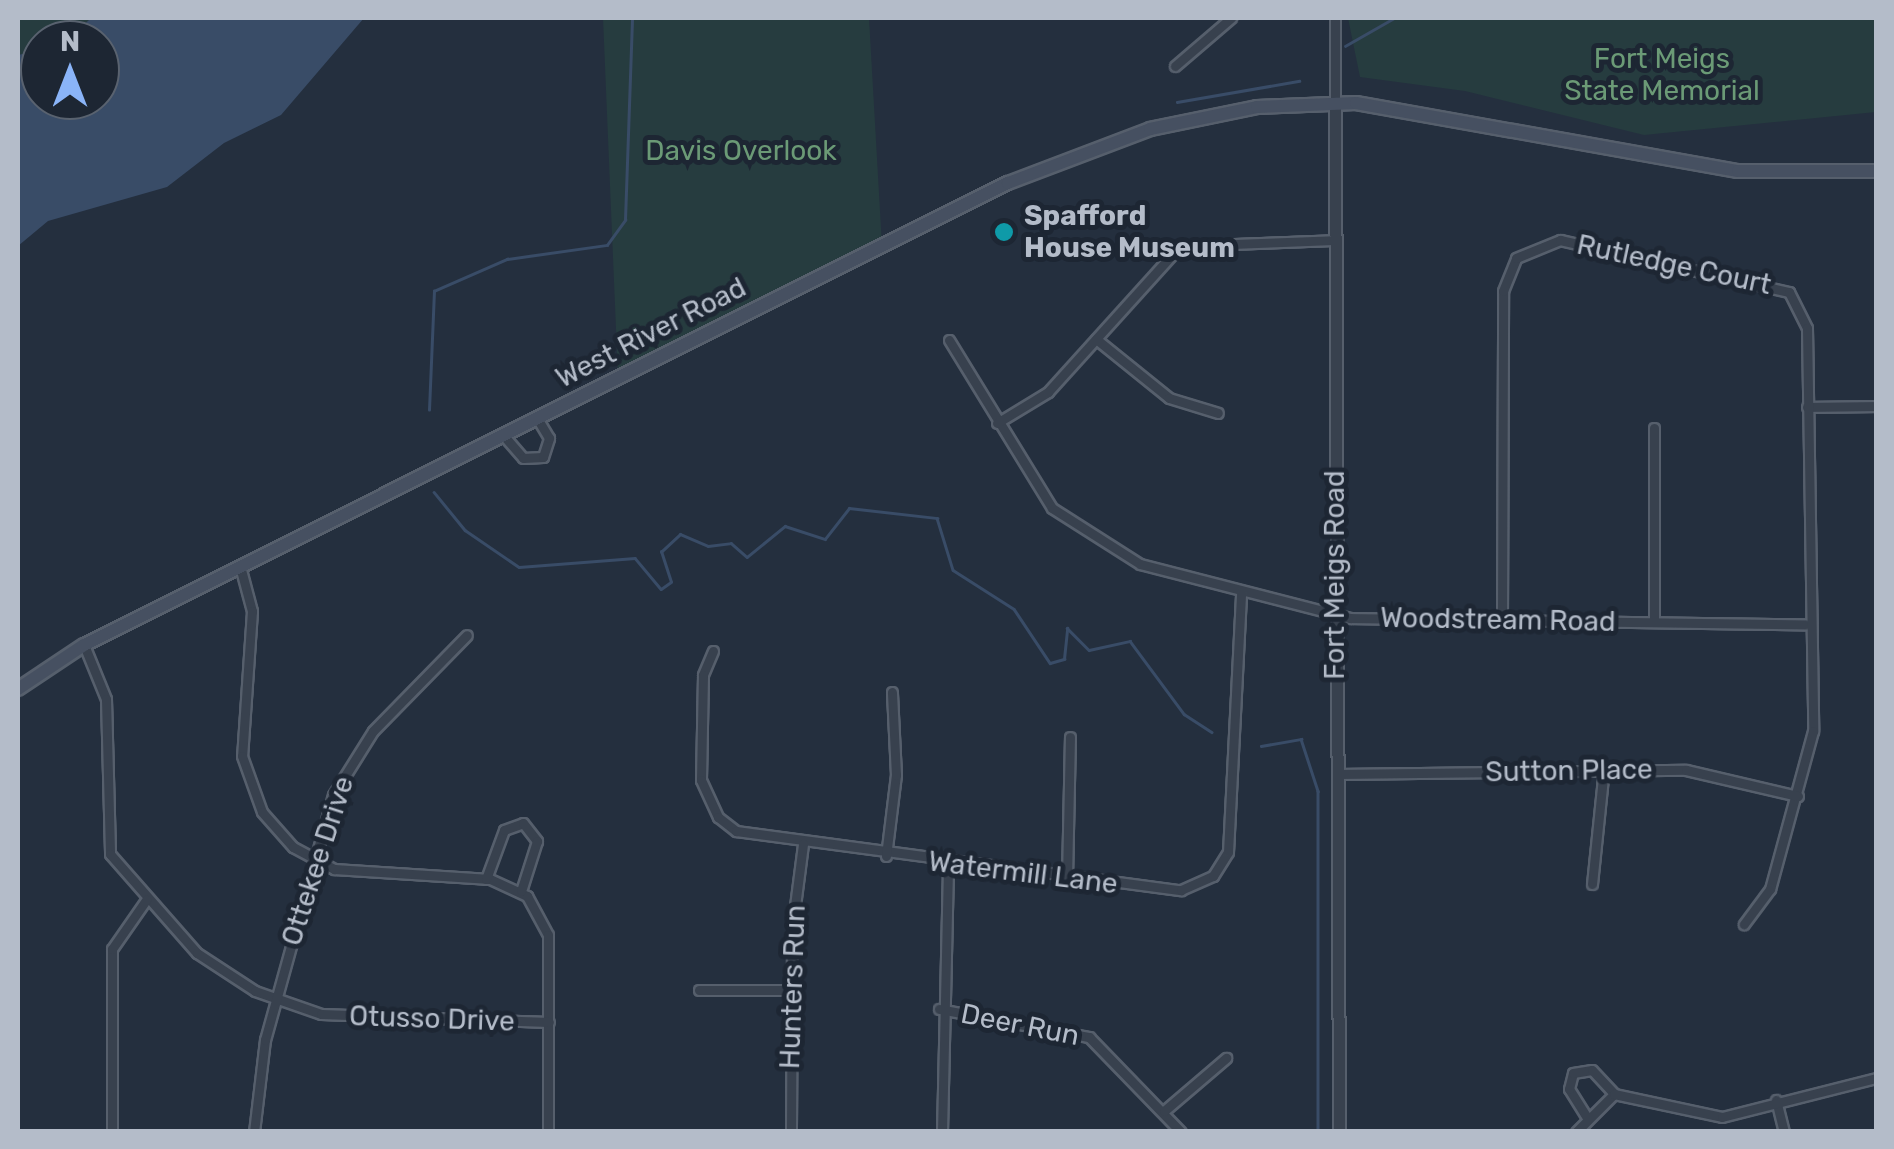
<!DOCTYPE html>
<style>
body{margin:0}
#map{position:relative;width:1894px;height:1149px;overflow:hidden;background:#242f3e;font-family:Rubik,sans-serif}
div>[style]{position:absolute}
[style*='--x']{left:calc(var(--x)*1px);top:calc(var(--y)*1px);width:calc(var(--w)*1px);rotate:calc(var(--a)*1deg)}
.green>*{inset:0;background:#263c3f}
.water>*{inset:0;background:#394c67}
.stream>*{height:2.5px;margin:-1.25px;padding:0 1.25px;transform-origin:1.25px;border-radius:1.25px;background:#394c67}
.roads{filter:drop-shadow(2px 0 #565f6c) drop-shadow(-2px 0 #565f6c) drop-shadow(0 2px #565f6c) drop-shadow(0 -2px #565f6c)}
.minor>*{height:9px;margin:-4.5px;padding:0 4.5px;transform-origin:4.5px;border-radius:4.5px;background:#38414e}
.tertiary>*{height:11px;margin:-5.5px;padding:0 5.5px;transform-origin:5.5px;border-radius:5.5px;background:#38414e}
.secondary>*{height:12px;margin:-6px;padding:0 6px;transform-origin:6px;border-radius:6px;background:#465061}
.dots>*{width:28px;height:28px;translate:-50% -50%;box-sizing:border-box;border:5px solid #1d2633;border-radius:50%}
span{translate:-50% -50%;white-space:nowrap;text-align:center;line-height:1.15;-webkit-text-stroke:10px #1d2633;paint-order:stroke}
.park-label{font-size:28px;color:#6b9a76}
.poi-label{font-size:28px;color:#b4bcc9;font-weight:700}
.left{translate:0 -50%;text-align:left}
.street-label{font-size:28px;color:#b4bcc9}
.frame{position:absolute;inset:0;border:20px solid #b4bcc9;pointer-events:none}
.north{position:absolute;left:20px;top:20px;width:100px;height:100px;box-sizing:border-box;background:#1d2633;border:2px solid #59626f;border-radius:50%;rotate:0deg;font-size:28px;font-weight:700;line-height:40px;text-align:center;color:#b4bcc9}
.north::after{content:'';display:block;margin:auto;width:35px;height:45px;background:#8ab4f8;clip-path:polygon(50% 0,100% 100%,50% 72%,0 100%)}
</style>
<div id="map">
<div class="green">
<div style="clip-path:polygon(18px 18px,91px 18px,68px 40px,40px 40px,40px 50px,18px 55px)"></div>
<div style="clip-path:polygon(603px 18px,869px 18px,882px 246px,618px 377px)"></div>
<div style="clip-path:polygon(1348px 18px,1876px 18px,1876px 112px,1644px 135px,1465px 91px,1360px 77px)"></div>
</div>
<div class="water">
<div style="clip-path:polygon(91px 18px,364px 18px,281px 115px,224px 143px,167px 187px,48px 221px,18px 246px,18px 55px,40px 50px,40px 100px,100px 100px,100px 40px,68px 40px)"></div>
</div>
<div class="stream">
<div style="--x:1345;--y:46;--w:56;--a:-29.7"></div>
<div style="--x:1177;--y:102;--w:124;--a:-9.8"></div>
<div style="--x:429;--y:410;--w:119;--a:-87.6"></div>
<div style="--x:434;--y:291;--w:80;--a:-23.7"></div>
<div style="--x:507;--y:259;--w:101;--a:-8"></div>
<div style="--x:607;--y:245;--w:31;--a:-54"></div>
<div style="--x:625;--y:220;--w:202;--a:-88"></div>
<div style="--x:434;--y:492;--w:49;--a:50.8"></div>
<div style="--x:465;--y:530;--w:65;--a:34.4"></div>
<div style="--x:519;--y:567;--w:116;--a:-4.4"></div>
<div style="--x:635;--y:558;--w:40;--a:50"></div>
<div style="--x:661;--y:589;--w:12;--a:-35"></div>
<div style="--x:671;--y:582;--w:32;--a:-108"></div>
<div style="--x:661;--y:552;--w:26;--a:-43"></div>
<div style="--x:680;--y:534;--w:30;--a:23"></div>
<div style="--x:708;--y:546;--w:23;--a:-7"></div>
<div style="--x:731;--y:543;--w:21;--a:41"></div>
<div style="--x:747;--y:557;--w:49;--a:-39.2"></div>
<div style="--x:785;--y:526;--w:42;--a:18"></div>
<div style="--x:825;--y:539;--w:39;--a:-52"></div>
<div style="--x:849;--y:508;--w:89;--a:6.5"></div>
<div style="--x:937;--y:518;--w:54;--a:72.9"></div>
<div style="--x:953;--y:570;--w:72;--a:32.6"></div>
<div style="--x:1014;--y:609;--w:65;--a:56.3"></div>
<div style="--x:1050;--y:663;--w:15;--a:-16"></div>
<div style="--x:1064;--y:659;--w:31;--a:-84"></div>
<div style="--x:1067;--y:628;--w:31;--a:45"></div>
<div style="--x:1089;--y:650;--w:42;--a:-12.4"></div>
<div style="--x:1130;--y:641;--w:91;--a:53.5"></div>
<div style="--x:1184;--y:714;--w:33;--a:33"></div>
<div style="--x:1261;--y:746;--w:41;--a:-9.9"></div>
<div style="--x:1301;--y:739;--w:55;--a:71.9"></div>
<div style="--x:1318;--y:791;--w:341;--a:90"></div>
</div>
<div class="roads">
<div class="minor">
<div style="--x:1175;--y:66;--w:74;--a:-40.6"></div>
<div style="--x:1335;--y:102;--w:84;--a:-90"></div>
<div style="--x:1096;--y:339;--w:94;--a:38.9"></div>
<div style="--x:1169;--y:398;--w:51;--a:17"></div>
<div style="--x:949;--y:340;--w:197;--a:58.5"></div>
<div style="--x:1052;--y:508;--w:104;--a:32.5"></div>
<div style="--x:1140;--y:564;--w:217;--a:14.4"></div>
<div style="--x:1350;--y:618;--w:455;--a:0.8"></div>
<div style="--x:1807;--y:407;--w:69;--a:-0.8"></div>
<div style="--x:997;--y:423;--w:60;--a:-31.3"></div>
<div style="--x:1048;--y:392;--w:197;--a:-47.9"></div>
<div style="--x:1180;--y:246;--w:155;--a:-2.2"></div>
<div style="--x:504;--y:436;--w:29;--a:49"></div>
<div style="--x:523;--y:458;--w:20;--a:-3"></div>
<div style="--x:543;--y:457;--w:20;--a:-72"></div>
<div style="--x:549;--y:438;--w:23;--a:-121"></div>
<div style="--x:240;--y:566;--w:47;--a:75.1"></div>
<div style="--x:252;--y:611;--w:145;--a:93.9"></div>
<div style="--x:242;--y:756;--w:59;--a:70.3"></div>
<div style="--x:262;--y:812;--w:47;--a:48.5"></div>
<div style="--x:293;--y:847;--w:47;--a:28.2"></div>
<div style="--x:334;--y:869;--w:156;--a:3.7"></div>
<div style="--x:490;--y:879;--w:41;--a:24.7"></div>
<div style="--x:527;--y:896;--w:44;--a:61.7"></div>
<div style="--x:548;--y:935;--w:197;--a:90"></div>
<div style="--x:1502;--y:620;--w:329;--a:-89.8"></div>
<div style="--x:1503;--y:291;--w:35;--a:-68"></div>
<div style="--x:1516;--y:258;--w:48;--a:-22.2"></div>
<div style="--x:1560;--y:240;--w:235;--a:12.8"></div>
<div style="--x:1789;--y:292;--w:40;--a:63.4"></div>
<div style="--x:1807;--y:328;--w:403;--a:89.1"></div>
<div style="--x:1813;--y:731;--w:164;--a:105.2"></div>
<div style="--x:1770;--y:889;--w:44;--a:126.6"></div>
<div style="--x:1654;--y:622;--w:194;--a:-90"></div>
<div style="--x:84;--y:645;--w:58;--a:67.8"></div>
<div style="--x:106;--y:699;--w:155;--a:88.5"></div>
<div style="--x:110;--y:854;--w:132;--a:48.7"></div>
<div style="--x:197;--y:953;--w:69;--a:33.2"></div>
<div style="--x:255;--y:991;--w:70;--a:19.2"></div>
<div style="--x:321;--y:1014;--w:228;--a:2"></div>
<div style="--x:713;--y:651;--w:26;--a:113"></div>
<div style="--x:703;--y:675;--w:105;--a:91.1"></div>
<div style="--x:701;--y:780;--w:41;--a:65.3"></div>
<div style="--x:718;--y:817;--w:23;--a:38"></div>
<div style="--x:736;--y:831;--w:449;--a:7.6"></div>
<div style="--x:1181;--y:890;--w:35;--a:-24"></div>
<div style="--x:1213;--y:876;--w:28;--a:-58"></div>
<div style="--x:1228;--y:852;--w:260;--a:-87.1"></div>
<div style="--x:1337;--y:774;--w:349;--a:-0.7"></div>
<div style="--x:1686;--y:770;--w:115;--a:13.1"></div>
<div style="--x:886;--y:856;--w:82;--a:-83"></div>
<div style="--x:896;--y:775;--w:83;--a:-92.8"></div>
<div style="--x:486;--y:879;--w:52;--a:-69.8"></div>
<div style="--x:504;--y:830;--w:20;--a:-20"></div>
<div style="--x:523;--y:823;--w:23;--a:52"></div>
<div style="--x:537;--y:841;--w:52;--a:107.7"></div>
<div style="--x:1067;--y:879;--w:142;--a:-88.8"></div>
<div style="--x:1592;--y:884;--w:117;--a:-84.1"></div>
<div style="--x:699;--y:990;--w:92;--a:0"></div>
<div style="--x:939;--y:1009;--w:153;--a:10.6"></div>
<div style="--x:1089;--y:1037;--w:132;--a:45.9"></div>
<div style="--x:1776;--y:1100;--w:33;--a:76"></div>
<div style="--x:1164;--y:1111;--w:82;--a:-40.5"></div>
<div style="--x:1586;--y:1116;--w:32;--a:-122"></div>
<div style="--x:1569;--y:1089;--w:16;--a:-76"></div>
<div style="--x:1573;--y:1073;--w:19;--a:-9"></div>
<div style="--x:1592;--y:1070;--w:33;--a:47"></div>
<div style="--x:112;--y:1132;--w:183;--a:-90"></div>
<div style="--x:112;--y:949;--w:60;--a:-55.2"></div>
<div style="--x:254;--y:1132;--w:93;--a:-83.2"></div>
<div style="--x:265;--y:1040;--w:254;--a:-74.5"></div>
<div style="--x:333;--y:795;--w:75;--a:-58"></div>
<div style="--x:373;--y:731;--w:134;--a:-45.6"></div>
<div style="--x:791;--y:1132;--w:203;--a:-89.7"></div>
<div style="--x:792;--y:929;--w:86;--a:-82.6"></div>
<div style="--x:942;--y:1132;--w:267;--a:-88.7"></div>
<div style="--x:1576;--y:1132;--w:54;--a:-45"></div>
<div style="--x:1614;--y:1094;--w:110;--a:12"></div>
<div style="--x:1722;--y:1117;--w:159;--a:-14.2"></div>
</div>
<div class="tertiary">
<div style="--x:1335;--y:102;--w:1030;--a:89.78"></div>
</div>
<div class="secondary">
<div style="--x:18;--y:689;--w:79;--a:-33.7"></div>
<div style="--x:84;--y:645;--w:1033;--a:-26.57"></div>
<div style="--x:1008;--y:183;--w:152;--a:-20.8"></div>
<div style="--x:1150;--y:129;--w:109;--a:-11.6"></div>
<div style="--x:1257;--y:107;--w:99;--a:-2.3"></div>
<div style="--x:1356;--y:103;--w:388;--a:10.1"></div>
<div style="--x:1738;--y:171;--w:138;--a:0"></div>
</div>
</div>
<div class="dots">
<div style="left:1004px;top:232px;background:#0f9aa8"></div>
</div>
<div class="park-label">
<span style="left:1662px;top:75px">Fort Meigs<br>State Memorial</span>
<span style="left:741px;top:151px">Davis Overlook</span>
</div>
<div class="poi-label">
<span class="left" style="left:1024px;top:232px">Spafford<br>House Museum</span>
</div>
<div class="street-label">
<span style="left:1674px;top:265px;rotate:12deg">Rutledge Court</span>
<span style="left:651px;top:333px;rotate:-27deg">West River Road</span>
<span style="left:1335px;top:575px;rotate:-90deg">Fort Meigs Road</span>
<span style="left:1498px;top:620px;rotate:1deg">Woodstream Road</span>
<span style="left:1569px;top:771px;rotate:-1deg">Sutton Place</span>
<span style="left:318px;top:861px;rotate:-72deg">Ottekee Drive</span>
<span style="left:1023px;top:873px;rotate:7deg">Watermill Lane</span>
<span style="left:793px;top:987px;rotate:-88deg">Hunters Run</span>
<span style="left:432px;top:1019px;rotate:2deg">Otusso Drive</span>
<span style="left:1020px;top:1025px;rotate:11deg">Deer Run</span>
</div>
<div class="frame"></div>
<div class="north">N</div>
</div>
